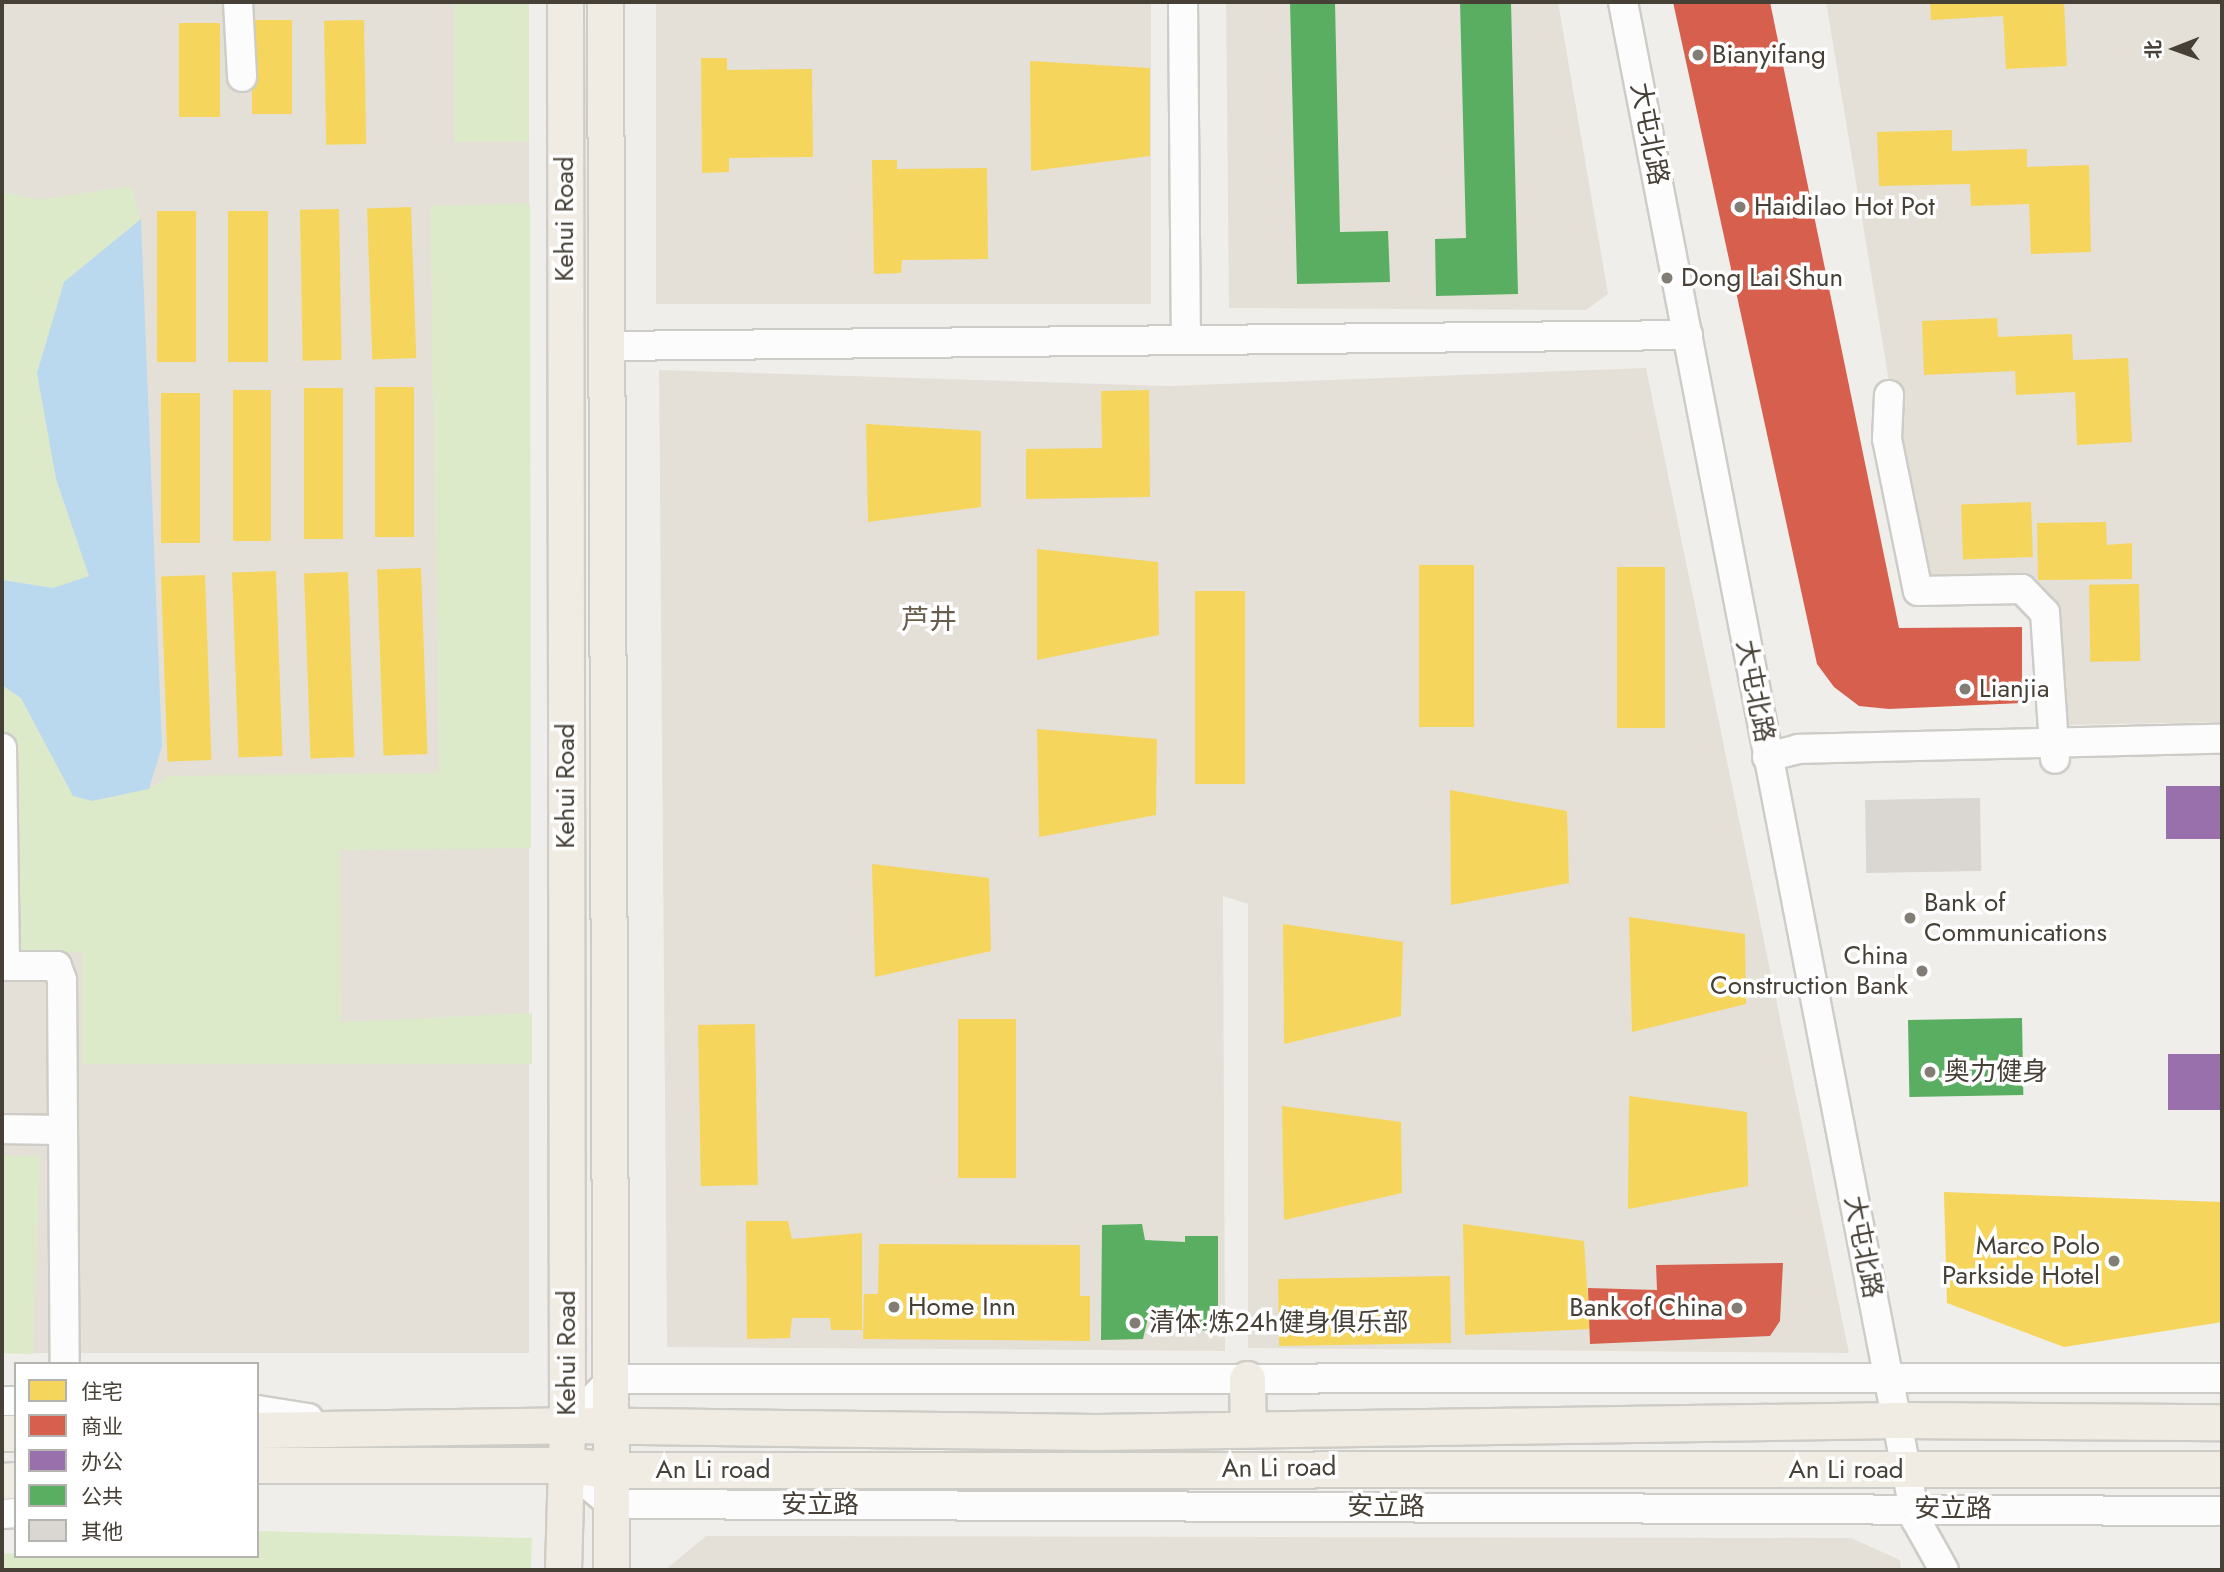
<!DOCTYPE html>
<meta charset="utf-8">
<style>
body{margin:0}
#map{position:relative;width:2224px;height:1572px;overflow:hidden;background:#f0eeea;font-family:Jost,"Noto Sans SC",sans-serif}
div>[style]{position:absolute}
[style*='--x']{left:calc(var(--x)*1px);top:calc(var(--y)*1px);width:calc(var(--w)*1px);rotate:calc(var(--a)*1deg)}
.residential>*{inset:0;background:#e4e0d7;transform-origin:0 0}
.green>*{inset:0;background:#ddeaca;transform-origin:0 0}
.water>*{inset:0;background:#bbd9ee}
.homes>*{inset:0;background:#f6d55c;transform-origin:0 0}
.shops>*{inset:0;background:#d6604d}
.offices>*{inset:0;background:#9970ab;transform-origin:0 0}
.public>*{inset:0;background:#5aae61;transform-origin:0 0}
.building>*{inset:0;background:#dad7d2;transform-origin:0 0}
.roads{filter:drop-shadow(2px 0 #ceccc7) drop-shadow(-2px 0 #ceccc7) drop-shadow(0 2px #ceccc7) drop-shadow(0 -2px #ceccc7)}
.minor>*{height:28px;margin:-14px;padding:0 14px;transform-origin:14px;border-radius:14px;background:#fdfcfc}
.major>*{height:35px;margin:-17.5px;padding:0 17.5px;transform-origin:17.5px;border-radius:17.5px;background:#f1ece3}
.dots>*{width:19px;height:19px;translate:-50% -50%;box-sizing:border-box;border:4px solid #fff;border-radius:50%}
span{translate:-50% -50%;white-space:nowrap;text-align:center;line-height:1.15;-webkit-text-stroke:7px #fff;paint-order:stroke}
.poi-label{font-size:26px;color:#464036}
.left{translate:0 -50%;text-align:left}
.right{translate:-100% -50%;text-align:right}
.street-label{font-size:26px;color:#464036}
.neighbourhood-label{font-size:28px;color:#695e4d}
.frame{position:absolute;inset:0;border:4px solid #464036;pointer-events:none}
.legend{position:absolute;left:14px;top:1362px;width:245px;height:196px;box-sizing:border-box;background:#fff;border:2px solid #b5b3af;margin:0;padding:9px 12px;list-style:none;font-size:21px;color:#464036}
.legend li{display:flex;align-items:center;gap:14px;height:35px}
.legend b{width:35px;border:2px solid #b5b3af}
.north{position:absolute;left:2140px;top:14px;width:70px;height:70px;-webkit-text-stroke:5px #fff;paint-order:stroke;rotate:269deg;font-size:19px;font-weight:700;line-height:28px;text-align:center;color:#464036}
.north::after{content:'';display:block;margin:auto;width:24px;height:32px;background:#464036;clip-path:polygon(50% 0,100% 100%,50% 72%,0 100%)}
</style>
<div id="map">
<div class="residential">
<div style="left:2px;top:2px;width:527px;height:1351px"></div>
<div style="left:656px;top:2px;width:495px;height:302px"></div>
<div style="clip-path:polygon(1226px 2px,1558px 2px,1608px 294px,1586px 310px,1229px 308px)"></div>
<div style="clip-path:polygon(1826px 2px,2222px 2px,2222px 722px,2060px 725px,2025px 577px,1921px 575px)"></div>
<div style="clip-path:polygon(1646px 368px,1849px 1353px,1248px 1348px,1248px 904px,1223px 896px,1225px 1351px,667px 1347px,659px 370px,1169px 386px)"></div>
<div style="clip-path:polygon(706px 1536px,1851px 1538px,1900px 1560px,1901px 1570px,665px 1570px)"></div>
</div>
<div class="green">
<div style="left:454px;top:2px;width:75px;height:140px"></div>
<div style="clip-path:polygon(131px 186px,141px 219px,64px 282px,56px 479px,90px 576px,53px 588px,2px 580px,2px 192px,38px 200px)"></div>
<div style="clip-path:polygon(530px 203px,531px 848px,340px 850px,341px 1022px,532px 1013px,532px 1064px,82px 1064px,82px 952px,19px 952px,17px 745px,2px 730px,2px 685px,21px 698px,50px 754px,149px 789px,169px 776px,439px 773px,430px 206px)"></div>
<div style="left:2px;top:1155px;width:38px;height:198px;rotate:2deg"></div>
<div style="clip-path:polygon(257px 1531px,532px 1538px,531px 1570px,2px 1570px,2px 1554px,16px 1553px,257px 1556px)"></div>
</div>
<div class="water">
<div style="clip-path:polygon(141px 219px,162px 746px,149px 789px,92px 801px,73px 796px,21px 698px,2px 685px,2px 580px,53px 588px,89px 576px,56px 479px,37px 373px,64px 282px)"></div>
</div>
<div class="homes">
<div style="clip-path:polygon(1930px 2px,2064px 2px,2067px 66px,2006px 69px,2003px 16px,1931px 20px)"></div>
<div style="left:252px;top:20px;width:40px;height:94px"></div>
<div style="left:364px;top:20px;width:124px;height:40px;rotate:89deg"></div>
<div style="left:179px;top:23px;width:41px;height:94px"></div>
<div style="clip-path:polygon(701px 58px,727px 58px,727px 70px,812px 69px,813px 157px,729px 158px,729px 172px,702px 173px)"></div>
<div style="clip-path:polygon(1030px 61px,1150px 68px,1150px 156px,1031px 171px)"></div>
<div style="clip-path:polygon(1952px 130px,1952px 151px,2027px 149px,2027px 167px,2089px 165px,2091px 252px,2031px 254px,2029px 204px,1971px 206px,1970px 184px,1879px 186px,1877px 132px)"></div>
<div style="clip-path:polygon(872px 160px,897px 160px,897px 169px,987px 168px,988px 259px,902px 260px,901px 273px,874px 274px)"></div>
<div style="left:411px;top:207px;width:151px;height:44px;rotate:88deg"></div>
<div style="left:339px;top:209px;width:151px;height:39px;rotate:89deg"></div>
<div style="left:157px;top:211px;width:39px;height:151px"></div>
<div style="left:228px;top:211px;width:40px;height:151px"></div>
<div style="clip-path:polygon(1997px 318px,1998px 337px,2072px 334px,2073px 360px,2128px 358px,2132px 442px,2077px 445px,2075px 392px,2016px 395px,2015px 371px,1924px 375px,1922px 321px)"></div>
<div style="left:375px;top:387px;width:39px;height:150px"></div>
<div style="left:304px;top:388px;width:39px;height:151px"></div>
<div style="left:233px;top:390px;width:38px;height:151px"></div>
<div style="clip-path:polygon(1149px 390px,1150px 497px,1026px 499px,1026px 449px,1102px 448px,1101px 391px)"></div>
<div style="left:161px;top:393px;width:39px;height:150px"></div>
<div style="clip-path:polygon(866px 424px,981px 431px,981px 507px,868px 522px)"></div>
<div style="left:2031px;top:502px;width:55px;height:70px;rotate:88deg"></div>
<div style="clip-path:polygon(2106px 522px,2107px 545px,2132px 543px,2132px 579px,2038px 580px,2037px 523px)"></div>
<div style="clip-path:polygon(1037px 549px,1158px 562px,1159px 635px,1037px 660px)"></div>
<div style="left:1419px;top:565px;width:55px;height:162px"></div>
<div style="left:1617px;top:567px;width:48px;height:161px"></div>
<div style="left:421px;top:568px;width:186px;height:44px;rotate:88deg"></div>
<div style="left:276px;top:571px;width:185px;height:44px;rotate:88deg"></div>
<div style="left:348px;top:572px;width:185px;height:44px;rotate:88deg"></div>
<div style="left:205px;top:575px;width:185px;height:44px;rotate:88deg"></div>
<div style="left:2139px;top:584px;width:77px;height:50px;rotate:89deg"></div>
<div style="left:1195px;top:591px;width:50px;height:193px"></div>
<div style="clip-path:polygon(1037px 729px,1157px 739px,1156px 815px,1039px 837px)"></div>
<div style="clip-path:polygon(1450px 790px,1567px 811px,1569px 883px,1451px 905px)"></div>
<div style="clip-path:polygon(872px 864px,989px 878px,991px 951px,875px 977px)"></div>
<div style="clip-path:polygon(1629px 917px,1745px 934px,1746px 1004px,1632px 1032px)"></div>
<div style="clip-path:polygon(1283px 924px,1403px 942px,1401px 1016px,1284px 1044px)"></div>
<div style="left:1016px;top:1019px;width:159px;height:58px;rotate:90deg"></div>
<div style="left:755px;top:1024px;width:161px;height:57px;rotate:89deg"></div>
<div style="clip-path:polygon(1629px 1096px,1747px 1112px,1748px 1186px,1628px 1209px)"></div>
<div style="clip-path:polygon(1282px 1106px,1401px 1122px,1402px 1193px,1284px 1220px)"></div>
<div style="clip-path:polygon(1944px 1192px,2222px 1202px,2222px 1322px,2064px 1347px,1947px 1303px)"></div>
<div style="clip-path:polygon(746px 1221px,788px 1221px,792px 1239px,862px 1233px,862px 1330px,831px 1330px,830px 1318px,792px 1318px,790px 1338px,747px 1339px)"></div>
<div style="clip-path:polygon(1463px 1224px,1584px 1241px,1590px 1329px,1465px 1335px)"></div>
<div style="clip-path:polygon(879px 1244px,1080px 1245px,1080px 1296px,1090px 1296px,1090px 1341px,863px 1339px,864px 1294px,878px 1294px)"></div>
<div style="left:1450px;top:1276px;width:67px;height:172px;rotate:89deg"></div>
</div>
<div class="shops">
<div style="clip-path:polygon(1673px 2px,1770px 2px,1899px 628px,2022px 627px,2022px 703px,1889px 709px,1859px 706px,1834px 687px,1817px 664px)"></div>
<div style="clip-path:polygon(1783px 1263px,1780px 1321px,1770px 1336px,1590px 1344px,1588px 1288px,1657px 1290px,1656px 1265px)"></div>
</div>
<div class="offices">
<div style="left:2166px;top:786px;width:56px;height:53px"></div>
<div style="left:2168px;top:1054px;width:54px;height:56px"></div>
</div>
<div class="public">
<div style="clip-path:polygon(1290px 2px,1335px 2px,1340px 232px,1388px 231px,1390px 282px,1297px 284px)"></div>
<div style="clip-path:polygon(1460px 2px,1511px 2px,1518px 294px,1436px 296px,1435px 239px,1466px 238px)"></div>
<div style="left:2022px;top:1018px;width:77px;height:114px;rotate:89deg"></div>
<div style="clip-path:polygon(1142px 1224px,1145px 1240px,1185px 1242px,1185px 1236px,1218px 1236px,1218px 1330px,1186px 1331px,1186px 1318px,1148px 1318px,1143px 1339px,1101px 1340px,1102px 1225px)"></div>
</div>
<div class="building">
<div style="left:1980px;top:798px;width:73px;height:115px;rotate:89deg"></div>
</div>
<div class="roads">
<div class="minor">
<div style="--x:238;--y:2;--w:75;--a:86.9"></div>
<div style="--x:1183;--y:2;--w:338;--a:89.5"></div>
<div style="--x:1623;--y:2;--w:1546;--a:79.08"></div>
<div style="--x:1916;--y:1520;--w:57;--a:60.8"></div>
<div style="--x:606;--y:346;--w:1082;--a:-0.58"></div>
<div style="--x:1889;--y:395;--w:44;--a:92.6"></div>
<div style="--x:1887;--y:439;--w:155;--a:78.5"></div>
<div style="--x:1918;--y:591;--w:104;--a:-1.1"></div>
<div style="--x:2022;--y:589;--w:33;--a:46"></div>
<div style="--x:2045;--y:613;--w:146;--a:86.1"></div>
<div style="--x:2;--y:748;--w:218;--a:89.2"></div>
<div style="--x:5;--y:966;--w:52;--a:0"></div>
<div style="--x:57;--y:966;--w:15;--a:70"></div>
<div style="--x:62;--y:980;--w:384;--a:89.6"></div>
<div style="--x:1767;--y:757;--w:32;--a:-14"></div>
<div style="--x:1798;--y:749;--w:424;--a:-1.4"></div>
<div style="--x:2;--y:1129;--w:61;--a:0.9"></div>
<div style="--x:2;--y:1401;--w:14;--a:0"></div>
<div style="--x:257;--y:1410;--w:52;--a:8.9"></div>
<div style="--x:567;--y:1425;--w:64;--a:-45.6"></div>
<div style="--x:612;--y:1379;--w:1610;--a:-0.04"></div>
<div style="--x:565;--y:1465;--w:60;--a:40.3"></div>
<div style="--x:611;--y:1504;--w:1611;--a:0.25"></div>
<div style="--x:2;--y:1514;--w:14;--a:-4"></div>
</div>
<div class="major">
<div style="--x:605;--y:2;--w:1568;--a:89.78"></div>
<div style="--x:1247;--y:1379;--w:50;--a:88.9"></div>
<div style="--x:257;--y:1430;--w:310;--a:-0.9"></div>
<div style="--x:567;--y:1425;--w:529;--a:0.76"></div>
<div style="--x:1096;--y:1432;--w:801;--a:-0.86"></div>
<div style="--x:1897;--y:1420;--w:325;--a:0.4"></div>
<div style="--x:2;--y:1433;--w:14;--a:0"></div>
<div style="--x:257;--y:1465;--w:308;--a:0"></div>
<div style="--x:565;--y:1465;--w:47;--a:6.1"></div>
<div style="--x:612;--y:1470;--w:1610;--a:-0.04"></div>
<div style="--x:2;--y:1481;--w:14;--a:-4"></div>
<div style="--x:563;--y:1570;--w:145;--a:-88.4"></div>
<div style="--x:567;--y:1425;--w:1423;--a:-90.08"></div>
</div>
</div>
<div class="dots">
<div style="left:1698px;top:55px;background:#827d75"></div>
<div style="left:1740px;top:207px;background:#827d75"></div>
<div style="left:1667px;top:278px;background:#827d75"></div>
<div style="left:1965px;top:689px;background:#827d75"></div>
<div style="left:1910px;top:918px;background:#827d75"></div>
<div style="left:1922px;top:971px;background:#827d75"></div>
<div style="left:1930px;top:1072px;background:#827d75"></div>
<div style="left:2114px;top:1261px;background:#827d75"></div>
<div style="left:894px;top:1307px;background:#827d75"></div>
<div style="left:1737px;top:1308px;background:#827d75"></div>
<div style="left:1135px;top:1323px;background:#827d75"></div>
</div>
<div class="poi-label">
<span class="left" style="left:1712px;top:55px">Bianyifang</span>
<span class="left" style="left:1754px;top:207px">Haidilao Hot Pot</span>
<span class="left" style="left:1681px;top:278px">Dong Lai Shun</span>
<span class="left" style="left:1979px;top:689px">Lianjia</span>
<span class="left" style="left:1924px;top:918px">Bank of<br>Communications</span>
<span class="right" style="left:1908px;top:971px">China<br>Construction Bank</span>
<span class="left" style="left:1944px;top:1072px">奥力健身</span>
<span class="right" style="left:2100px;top:1261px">Marco Polo<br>Parkside Hotel</span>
<span class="left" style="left:908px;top:1307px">Home Inn</span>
<span class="right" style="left:1723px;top:1308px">Bank of China</span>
<span class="left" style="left:1149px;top:1323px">清体·炼24h健身俱乐部</span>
</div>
<div class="street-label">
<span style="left:1649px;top:134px;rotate:79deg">大屯北路</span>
<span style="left:565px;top:219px;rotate:-90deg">Kehui Road</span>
<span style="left:1755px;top:691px;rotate:79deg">大屯北路</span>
<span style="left:566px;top:786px;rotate:-90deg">Kehui Road</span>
<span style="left:1863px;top:1247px;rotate:79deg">大屯北路</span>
<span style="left:567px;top:1353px;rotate:-90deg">Kehui Road</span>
<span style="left:1279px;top:1468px;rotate:-1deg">An Li road</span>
<span style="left:713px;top:1470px">An Li road</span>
<span style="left:1846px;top:1470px">An Li road</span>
<span style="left:820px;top:1505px">安立路</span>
<span style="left:1386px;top:1507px">安立路</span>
<span style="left:1953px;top:1509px">安立路</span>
</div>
<div class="neighbourhood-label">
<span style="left:929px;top:620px">芦井</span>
</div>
<div class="frame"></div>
<ul class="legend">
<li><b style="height:19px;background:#f6d55c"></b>住宅</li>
<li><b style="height:19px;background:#d6604d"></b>商业</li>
<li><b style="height:19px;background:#9970ab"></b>办公</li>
<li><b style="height:19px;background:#5aae61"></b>公共</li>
<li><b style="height:19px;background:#dad7d2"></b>其他</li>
</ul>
<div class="north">北</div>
</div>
